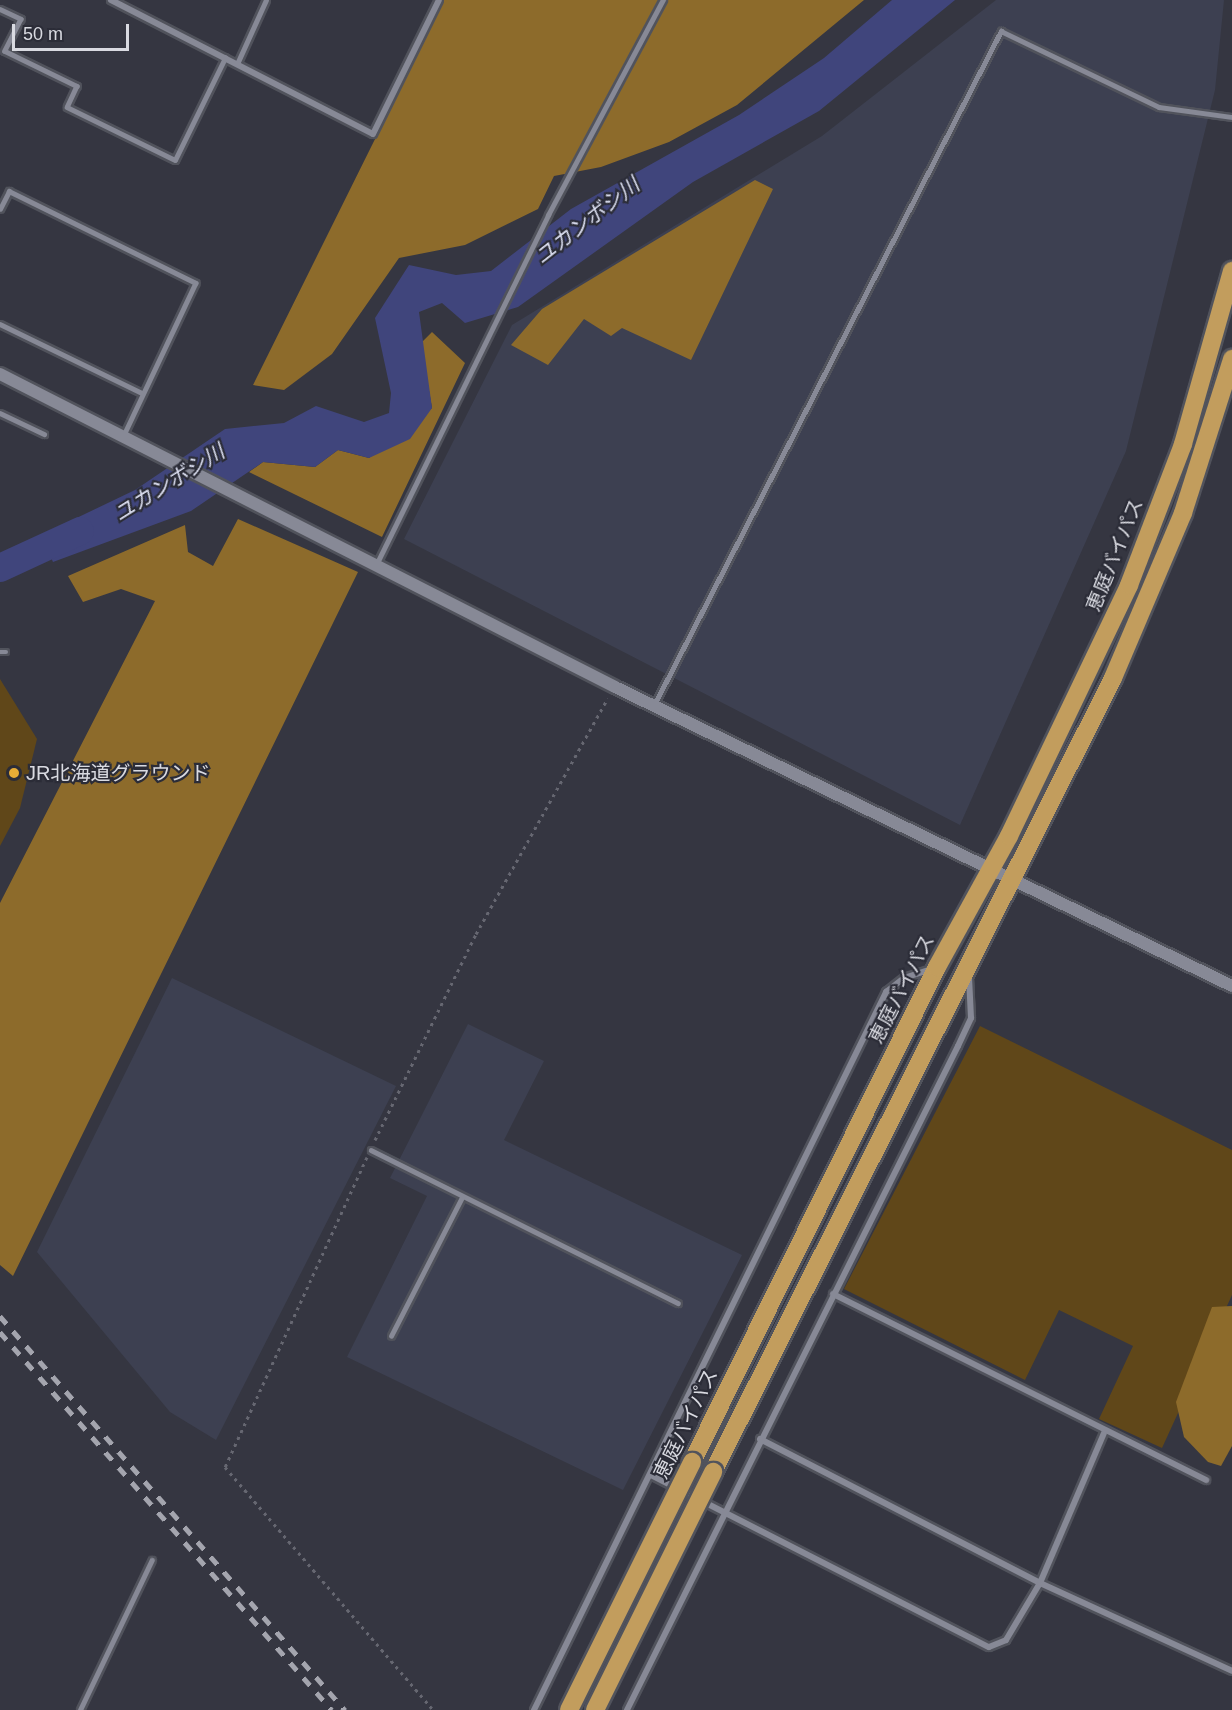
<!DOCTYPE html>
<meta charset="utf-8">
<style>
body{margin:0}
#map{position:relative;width:1232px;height:1710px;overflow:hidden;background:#353641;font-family:Arial,"Noto Sans JP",sans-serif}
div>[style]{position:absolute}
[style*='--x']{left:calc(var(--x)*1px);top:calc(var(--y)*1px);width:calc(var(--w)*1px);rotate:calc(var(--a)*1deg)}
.built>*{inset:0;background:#3d4051}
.green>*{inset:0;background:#604719}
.forest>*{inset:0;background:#8d6b2b}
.water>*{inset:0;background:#40457c}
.river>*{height:28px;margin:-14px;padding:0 14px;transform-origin:14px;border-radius:14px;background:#40457c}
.path>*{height:3px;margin-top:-1.5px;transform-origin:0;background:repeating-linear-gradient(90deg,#666771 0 3px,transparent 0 7.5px)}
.roads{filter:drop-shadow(2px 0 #51535c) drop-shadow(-2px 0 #51535c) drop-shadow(0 2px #51535c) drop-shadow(0 -2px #51535c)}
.lane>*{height:4.5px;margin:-2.25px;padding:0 2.25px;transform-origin:2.25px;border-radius:2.25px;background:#878996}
.street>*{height:6px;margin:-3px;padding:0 3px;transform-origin:3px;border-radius:3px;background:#878996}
.secondary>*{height:12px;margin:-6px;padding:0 6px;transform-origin:6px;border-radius:6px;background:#878996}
.highway>*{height:18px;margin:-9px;padding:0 9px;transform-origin:9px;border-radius:9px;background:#c29d5d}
.rail>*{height:4.5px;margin-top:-2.25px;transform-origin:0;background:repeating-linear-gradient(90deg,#a4a5ae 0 10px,transparent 0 20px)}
.bridges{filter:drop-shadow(2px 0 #51535c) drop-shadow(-2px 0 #51535c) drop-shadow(0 2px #51535c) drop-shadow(0 -2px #51535c)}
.highway-bridge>*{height:18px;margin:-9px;padding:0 9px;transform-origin:9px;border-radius:9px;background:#c29d5d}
.dots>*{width:16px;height:16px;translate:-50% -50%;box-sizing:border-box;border:3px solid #2b2c37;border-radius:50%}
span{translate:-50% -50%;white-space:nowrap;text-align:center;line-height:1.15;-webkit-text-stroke:4.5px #2b2c37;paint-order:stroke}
.street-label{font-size:20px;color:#d9dae1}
.poi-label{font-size:20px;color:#d9dae1}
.left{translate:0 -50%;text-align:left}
.water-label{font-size:21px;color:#dcdff1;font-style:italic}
.scale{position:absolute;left:12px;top:24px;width:117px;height:27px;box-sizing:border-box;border:3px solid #d9dae1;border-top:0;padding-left:8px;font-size:18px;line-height:21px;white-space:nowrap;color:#d9dae1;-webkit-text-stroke:4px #2b2c37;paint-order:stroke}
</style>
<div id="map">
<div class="built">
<div style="clip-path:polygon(996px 0,1224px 0,1215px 90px,1126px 451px,960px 825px,404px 539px,512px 325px,822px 136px)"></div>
<div style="clip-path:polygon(172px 978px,396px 1086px,216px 1440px,170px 1412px,37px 1252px)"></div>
<div style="clip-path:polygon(468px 1024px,544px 1061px,504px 1140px,742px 1255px,623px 1490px,347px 1357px,427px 1196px,390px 1178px)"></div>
</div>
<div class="green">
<div style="clip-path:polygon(0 679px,37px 739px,20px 808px,0 846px)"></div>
<div style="clip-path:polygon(980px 1026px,1232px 1150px,1232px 1295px,1162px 1448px,1099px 1419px,1133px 1346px,1059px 1310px,1025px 1380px,844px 1289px)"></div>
</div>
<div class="forest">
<div style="clip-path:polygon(444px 0,864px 0,737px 105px,669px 142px,601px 167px,554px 176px,538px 209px,465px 245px,399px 258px,332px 354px,284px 390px,253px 385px)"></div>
<div style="clip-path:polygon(755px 180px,773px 189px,691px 360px,622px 328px,611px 336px,584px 319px,548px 365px,511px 345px,542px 309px)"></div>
<div style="clip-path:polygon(432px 332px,465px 363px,382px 537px,249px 472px,263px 462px,315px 467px,338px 450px,369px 458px,432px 408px,421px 343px)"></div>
<div style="clip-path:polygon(238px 519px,358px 572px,13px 1276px,0 1265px,0 903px,155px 601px,121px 589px,83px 602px,68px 576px,185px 525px,188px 552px,213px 566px)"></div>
<div style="clip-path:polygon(1232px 1306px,1232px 1446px,1221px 1466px,1208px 1462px,1184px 1437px,1176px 1402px,1212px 1307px)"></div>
</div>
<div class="water">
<div style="clip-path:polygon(892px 0,955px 0,819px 111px,693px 182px,518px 307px,465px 323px,442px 303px,419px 312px,432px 408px,410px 439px,369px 458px,338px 450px,315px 467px,263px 462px,191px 511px,53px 562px,41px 535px,135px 490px,225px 429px,284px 423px,316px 406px,364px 422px,389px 413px,391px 393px,375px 318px,409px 265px,456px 275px,491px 271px,571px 209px,739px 115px,824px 58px)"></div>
</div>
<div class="river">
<div style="--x:0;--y:568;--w:88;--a:-24.8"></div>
</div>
<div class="path">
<div style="--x:375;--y:1140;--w:229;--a:-63.9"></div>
<div style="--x:476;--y:934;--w:270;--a:-60.8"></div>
<div style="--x:367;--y:1157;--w:341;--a:114.6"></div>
<div style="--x:225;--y:1467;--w:320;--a:49.4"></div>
</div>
<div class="roads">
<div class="lane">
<div style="--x:0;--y:9;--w:23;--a:25"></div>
<div style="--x:21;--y:19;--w:36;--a:117"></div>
<div style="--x:5;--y:51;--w:80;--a:25.9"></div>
<div style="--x:77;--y:86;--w:23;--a:115"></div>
<div style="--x:67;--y:107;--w:120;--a:26.1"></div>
<div style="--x:175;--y:160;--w:114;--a:-63.9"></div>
<div style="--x:237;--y:64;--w:70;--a:-65.6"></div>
<div style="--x:0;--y:209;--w:20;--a:-63"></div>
<div style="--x:9;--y:191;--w:208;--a:26.2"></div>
<div style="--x:196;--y:283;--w:168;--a:115.3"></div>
<div style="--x:0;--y:324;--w:158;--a:25.9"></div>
<div style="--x:0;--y:413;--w:49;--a:25.5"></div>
<div style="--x:377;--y:563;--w:388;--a:-63.8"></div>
<div style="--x:548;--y:215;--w:244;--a:-61.9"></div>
<div style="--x:0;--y:652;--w:6;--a:0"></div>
<div style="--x:654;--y:705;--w:758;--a:-62.76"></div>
<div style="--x:1001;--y:31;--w:175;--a:25.7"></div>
<div style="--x:1159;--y:107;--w:74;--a:7.8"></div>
<div style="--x:371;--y:1150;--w:343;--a:26.5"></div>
<div style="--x:391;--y:1336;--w:156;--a:-62.9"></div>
<div style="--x:80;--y:1710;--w:166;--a:-64.4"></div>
</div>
<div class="street">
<div style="--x:111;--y:0;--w:294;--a:27.1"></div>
<div style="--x:373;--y:134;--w:149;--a:-63.8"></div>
<div style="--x:833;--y:1294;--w:417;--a:26.5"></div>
<div style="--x:760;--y:1439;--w:315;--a:27.2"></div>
<div style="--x:1040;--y:1583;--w:211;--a:24.6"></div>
<div style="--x:651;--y:1475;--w:379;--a:27"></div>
<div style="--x:989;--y:1647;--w:18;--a:-22"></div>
<div style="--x:1006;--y:1640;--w:66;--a:-59.2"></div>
<div style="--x:1040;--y:1583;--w:163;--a:-66.9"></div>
<div style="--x:534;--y:1710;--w:800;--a:-63.88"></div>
<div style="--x:886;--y:992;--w:23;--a:-38"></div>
<div style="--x:904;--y:978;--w:28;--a:-18"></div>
<div style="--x:627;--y:1710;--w:742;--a:-63.5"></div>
<div style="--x:958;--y:1046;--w:31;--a:-65"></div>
<div style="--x:971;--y:1018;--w:41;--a:-92.8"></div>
</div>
<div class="secondary">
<div style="--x:0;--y:374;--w:690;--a:26.97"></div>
<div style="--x:615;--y:687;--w:686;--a:25.85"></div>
</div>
<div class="highway">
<div style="--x:692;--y:1462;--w:552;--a:-63.67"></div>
<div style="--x:937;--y:967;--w:149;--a:-61.2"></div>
<div style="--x:1009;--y:836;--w:278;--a:-64.4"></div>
<div style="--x:1129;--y:585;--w:151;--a:-69"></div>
<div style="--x:1183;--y:444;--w:180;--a:-74.2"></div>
<div style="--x:713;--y:1472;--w:889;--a:-63.26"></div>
<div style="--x:1113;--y:678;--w:179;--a:-67"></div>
<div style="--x:1183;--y:513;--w:162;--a:-72.3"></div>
</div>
</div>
<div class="rail">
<div style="--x:0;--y:1316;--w:524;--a:48.79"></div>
<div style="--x:0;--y:1332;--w:503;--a:48.71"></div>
</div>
<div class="bridges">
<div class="highway-bridge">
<div style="--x:569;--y:1710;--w:277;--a:-63.6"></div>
<div style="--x:595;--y:1710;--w:266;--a:-63.6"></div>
</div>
</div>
<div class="dots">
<div style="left:14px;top:773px;background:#e7ac36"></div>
</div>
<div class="street-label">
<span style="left:1115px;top:555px;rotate:-68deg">恵庭バイパス</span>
<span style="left:902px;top:989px;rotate:-63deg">恵庭バイパス</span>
<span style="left:686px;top:1424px;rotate:-64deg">恵庭バイパス</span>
</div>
<div class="poi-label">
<span class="left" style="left:26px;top:773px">JR北海道グラウンド</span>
</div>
<div class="water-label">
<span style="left:587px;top:221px;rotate:-38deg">ユカンボシ川</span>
<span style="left:169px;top:483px;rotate:-32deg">ユカンボシ川</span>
</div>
<div class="scale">50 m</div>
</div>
